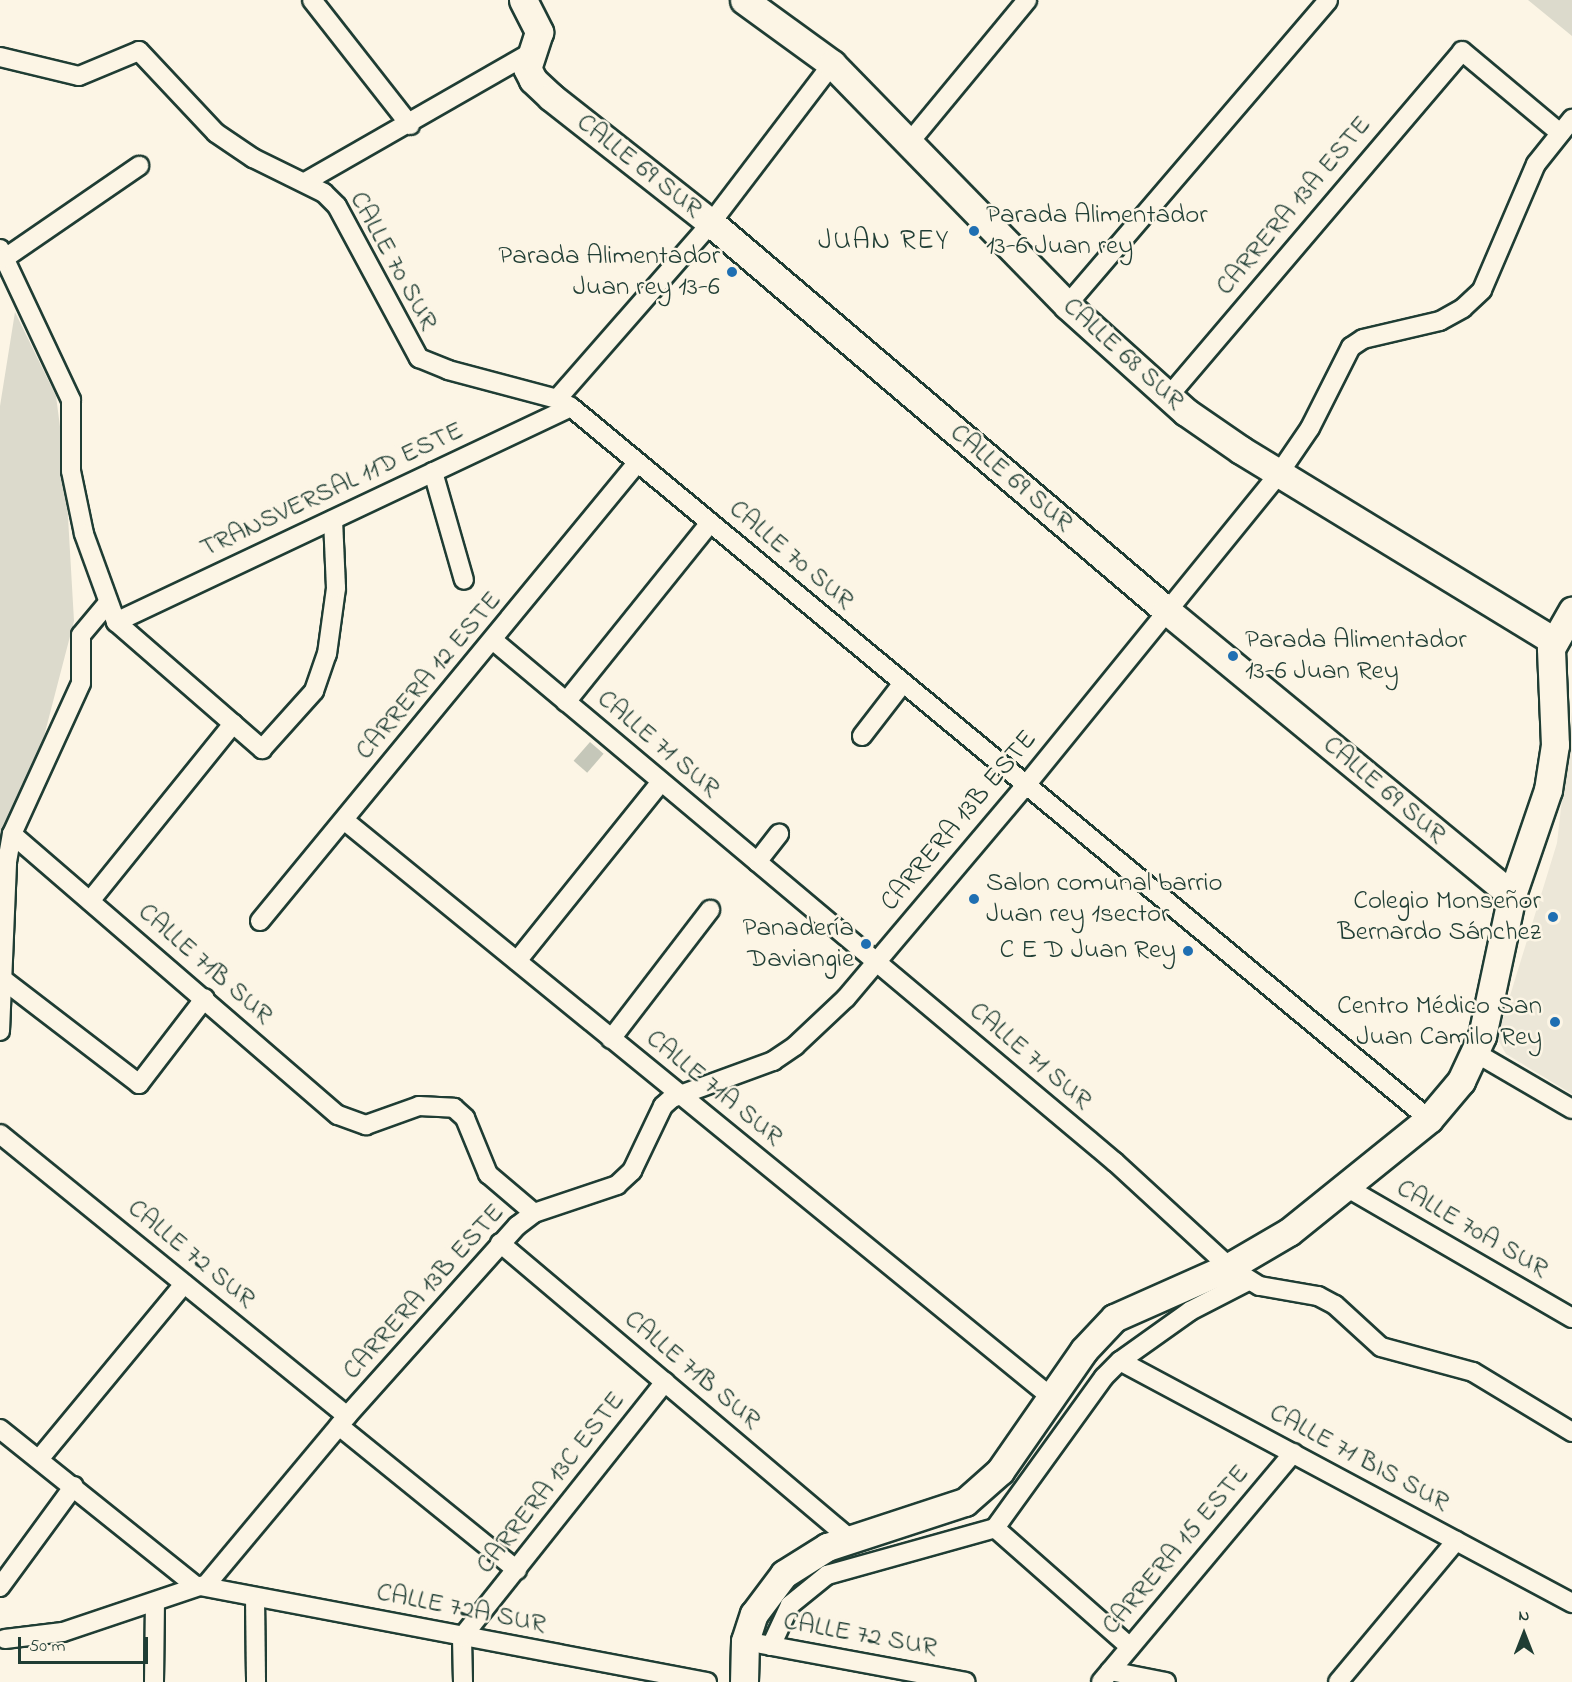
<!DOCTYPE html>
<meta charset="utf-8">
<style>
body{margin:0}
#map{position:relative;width:1572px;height:1682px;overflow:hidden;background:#fcf5e5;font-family:"Indie Flower",sans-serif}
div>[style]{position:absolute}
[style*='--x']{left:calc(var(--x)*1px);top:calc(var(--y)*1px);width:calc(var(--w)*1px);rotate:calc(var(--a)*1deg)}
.built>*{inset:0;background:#ece7d8}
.green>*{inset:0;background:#dcdacc}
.building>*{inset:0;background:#c5c7b9;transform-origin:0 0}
.roads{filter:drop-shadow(2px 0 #1f3d34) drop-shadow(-2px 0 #1f3d34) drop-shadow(0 2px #1f3d34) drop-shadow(0 -2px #1f3d34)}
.street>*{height:18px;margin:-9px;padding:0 9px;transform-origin:9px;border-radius:9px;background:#fcf5e5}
.secondary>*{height:27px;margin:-13.5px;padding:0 13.5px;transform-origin:13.5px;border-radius:13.5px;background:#fcf5e5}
.dots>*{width:16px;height:16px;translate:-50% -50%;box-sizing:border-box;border:3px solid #fcf5e5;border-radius:50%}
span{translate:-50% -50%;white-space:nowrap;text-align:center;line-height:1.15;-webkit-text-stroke:5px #fcf5e5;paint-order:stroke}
.street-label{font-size:27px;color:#1f3d34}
.poi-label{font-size:27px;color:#1f3d34}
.left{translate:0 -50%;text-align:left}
.right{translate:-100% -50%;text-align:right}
.neighbourhood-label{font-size:28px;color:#1f3d34;letter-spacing:1.5px}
.north{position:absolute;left:1494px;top:1604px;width:60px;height:60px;-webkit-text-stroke:4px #fcf5e5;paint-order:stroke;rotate:0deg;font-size:16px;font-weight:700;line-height:24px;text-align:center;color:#1f3d34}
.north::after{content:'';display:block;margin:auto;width:21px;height:27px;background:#1f3d34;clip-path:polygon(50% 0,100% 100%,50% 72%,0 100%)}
.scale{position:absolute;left:18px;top:1637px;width:130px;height:27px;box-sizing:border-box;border:3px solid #1f3d34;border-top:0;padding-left:8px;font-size:18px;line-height:21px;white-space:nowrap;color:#1f3d34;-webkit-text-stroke:4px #fcf5e5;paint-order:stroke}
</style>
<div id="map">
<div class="built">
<div style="clip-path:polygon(1572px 712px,1572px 1094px,1506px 1054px,1497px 1038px,1557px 843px)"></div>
</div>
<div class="green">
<div style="clip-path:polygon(1528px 0,1572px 0,1572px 36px)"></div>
<div style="clip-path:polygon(15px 312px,56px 396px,65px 465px,74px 621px,42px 744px,1px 841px,0 856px,0 406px)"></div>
</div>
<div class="building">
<div style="left:590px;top:742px;width:18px;height:25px;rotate:41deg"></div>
</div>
<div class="roads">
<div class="street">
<div style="--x:312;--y:0;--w:159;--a:51.9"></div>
<div style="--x:0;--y:57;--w:81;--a:13.5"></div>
<div style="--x:79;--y:76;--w:65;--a:-22.6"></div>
<div style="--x:139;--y:51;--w:112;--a:46.8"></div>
<div style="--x:216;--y:133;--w:45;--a:34"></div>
<div style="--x:253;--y:158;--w:79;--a:26.2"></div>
<div style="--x:324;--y:193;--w:18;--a:45"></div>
<div style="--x:337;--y:206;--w:173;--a:61.7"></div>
<div style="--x:419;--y:358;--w:31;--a:22"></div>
<div style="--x:448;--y:370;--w:113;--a:14.9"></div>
<div style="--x:557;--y:399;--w:16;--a:30"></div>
<div style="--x:571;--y:407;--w:1115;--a:39.69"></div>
<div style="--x:908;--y:144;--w:187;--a:-50.4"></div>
<div style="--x:305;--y:182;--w:259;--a:-29.8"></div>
<div style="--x:0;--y:249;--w:167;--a:64.8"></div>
<div style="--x:71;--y:400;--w:71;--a:90"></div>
<div style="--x:71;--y:471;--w:64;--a:78.3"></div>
<div style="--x:84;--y:534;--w:94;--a:70"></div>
<div style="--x:116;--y:622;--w:194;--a:41"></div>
<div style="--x:262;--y:749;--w:78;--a:-48.1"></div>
<div style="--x:314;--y:691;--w:39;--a:-71"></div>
<div style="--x:327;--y:654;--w:67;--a:-82.2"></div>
<div style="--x:336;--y:588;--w:68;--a:-92.5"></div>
<div style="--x:5;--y:258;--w:163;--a:-34.5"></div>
<div style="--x:1067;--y:305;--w:401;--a:-49.4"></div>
<div style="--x:1168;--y:397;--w:454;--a:-49.6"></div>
<div style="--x:1462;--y:51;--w:128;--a:39.9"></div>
<div style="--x:557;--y:399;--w:234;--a:-48.8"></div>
<div style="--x:711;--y:223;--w:200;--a:-52.7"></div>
<div style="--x:433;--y:472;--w:112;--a:74"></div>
<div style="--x:116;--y:622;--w:503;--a:-25.29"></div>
<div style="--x:494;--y:641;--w:811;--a:40"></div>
<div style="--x:1115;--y:1162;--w:155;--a:42.6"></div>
<div style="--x:1229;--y:1267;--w:36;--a:32"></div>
<div style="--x:1260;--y:1286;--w:59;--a:9.8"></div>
<div style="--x:1318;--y:1296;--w:19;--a:28"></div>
<div style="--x:1335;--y:1305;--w:62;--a:42.4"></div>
<div style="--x:1381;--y:1347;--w:95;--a:15.2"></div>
<div style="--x:1473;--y:1372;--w:116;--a:31.2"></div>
<div style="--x:566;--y:702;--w:230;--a:-51.2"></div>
<div style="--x:862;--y:736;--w:67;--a:-52.3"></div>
<div style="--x:344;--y:820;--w:913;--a:39.22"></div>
<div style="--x:12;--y:834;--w:430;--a:40.8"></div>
<div style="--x:338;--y:1115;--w:30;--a:20"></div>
<div style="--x:366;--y:1125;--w:56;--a:-19.7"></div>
<div style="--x:419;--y:1106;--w:35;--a:3"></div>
<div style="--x:454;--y:1108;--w:15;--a:42"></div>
<div style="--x:465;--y:1118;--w:61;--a:67.7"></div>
<div style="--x:488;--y:1174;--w:60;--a:40.3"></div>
<div style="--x:757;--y:862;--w:36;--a:-52"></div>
<div style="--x:90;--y:901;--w:228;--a:-51.1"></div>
<div style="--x:260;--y:921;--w:593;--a:-50.54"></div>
<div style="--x:517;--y:961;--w:230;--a:-51.2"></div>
<div style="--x:1;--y:978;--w:174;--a:37.5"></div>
<div style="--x:139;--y:1084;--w:108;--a:-52.5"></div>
<div style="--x:0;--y:1031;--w:169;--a:-87.6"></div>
<div style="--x:7;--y:862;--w:28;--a:-80"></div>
<div style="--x:12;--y:834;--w:166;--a:-65.4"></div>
<div style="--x:81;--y:683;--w:48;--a:-90"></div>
<div style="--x:81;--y:635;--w:40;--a:-50"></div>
<div style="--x:611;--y:1039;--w:163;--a:-52.5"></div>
<div style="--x:1476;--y:1053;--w:111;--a:30.3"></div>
<div style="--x:0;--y:1134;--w:447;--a:39.1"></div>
<div style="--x:1346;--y:1187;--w:261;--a:30.1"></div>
<div style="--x:500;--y:1243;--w:458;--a:40.2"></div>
<div style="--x:1120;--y:1361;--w:513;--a:28.16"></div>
<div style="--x:339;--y:1426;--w:229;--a:39"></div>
<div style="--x:0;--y:1429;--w:251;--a:38.7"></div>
<div style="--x:40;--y:1458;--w:226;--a:-50.4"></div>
<div style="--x:995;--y:1528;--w:180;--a:41.4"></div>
<div style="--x:205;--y:1586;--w:222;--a:-50.1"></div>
<div style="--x:347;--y:1416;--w:255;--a:-48.2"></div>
<div style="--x:517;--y:1226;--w:21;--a:-37"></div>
<div style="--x:534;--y:1213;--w:88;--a:-18.6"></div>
<div style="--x:617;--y:1185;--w:21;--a:-43"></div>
<div style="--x:632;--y:1171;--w:72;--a:-64.5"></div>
<div style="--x:663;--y:1106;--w:12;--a:-42"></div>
<div style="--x:672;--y:1098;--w:108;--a:-20.1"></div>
<div style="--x:773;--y:1061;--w:27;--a:-34"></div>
<div style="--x:795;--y:1046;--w:70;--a:-43.3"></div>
<div style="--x:846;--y:998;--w:279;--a:-49.8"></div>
<div style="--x:1026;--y:785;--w:403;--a:-50.9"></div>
<div style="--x:1280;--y:472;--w:53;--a:-55.7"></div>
<div style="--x:1310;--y:428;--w:91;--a:-63.2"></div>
<div style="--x:1351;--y:347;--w:14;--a:-34"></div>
<div style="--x:1363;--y:339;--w:79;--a:-13.2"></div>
<div style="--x:1440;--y:321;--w:26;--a:-29"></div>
<div style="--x:1463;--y:308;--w:26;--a:-43"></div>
<div style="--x:1482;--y:290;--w:137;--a:-66.8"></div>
<div style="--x:1536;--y:164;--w:58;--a:-51.3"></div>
<div style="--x:0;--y:1587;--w:125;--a:-53.8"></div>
<div style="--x:255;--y:1597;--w:85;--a:89.3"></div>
<div style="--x:5;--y:1639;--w:58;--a:-6.9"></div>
<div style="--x:63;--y:1632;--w:145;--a:-18.6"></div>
<div style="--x:200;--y:1586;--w:516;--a:10.72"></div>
<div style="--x:761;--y:1644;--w:208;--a:10.5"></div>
<div style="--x:771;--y:1646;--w:45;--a:-65.1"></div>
<div style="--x:790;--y:1605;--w:48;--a:-39"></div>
<div style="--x:827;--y:1575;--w:174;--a:-15.6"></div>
<div style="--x:995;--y:1528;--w:186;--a:-54.2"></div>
<div style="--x:1104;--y:1377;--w:23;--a:-45"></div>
<div style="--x:1120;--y:1361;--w:86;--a:-35.5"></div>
<div style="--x:1190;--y:1311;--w:65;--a:-27.3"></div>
<div style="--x:1110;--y:1671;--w:57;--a:11.1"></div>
<div style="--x:154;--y:1682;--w:79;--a:-89.3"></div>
<div style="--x:463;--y:1682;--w:45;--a:-91.3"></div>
<div style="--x:462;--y:1637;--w:326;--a:-51.5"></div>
<div style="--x:1101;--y:1682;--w:299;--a:-50"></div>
<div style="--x:1338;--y:1682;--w:184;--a:-50.1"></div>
</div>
<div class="secondary">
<div style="--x:523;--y:0;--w:36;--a:63"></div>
<div style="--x:539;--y:32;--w:38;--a:108"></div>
<div style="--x:527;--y:68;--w:13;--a:63"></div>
<div style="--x:533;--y:80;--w:25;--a:43"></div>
<div style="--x:551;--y:97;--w:204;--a:38.2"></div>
<div style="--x:711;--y:223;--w:597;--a:40.38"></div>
<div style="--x:1166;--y:610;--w:448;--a:39.5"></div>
<div style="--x:744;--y:0;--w:109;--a:36"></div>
<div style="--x:832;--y:64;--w:337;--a:45.7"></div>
<div style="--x:1067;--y:305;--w:160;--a:42"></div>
<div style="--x:1186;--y:412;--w:67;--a:34.6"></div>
<div style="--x:1241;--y:450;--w:367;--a:31.4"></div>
<div style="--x:744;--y:1682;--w:41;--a:-88.6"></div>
<div style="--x:745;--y:1641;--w:28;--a:-72"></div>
<div style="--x:754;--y:1614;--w:50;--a:-53.1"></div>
<div style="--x:784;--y:1574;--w:51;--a:-32.1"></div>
<div style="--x:827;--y:1547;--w:145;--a:-18.1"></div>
<div style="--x:965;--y:1502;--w:47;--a:-41.5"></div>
<div style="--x:1000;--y:1471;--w:147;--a:-55.2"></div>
<div style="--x:1084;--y:1350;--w:44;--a:-46.8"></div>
<div style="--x:1114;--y:1318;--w:126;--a:-23.9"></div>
<div style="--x:1229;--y:1267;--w:69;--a:-30.3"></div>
<div style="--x:1289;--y:1232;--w:180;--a:-38.9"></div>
<div style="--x:1429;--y:1119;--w:50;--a:-49.9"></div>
<div style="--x:1461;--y:1081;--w:50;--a:-65"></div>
<div style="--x:1482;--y:1036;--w:144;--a:-78"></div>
<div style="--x:1512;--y:895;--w:111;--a:-71.1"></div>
<div style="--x:1548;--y:790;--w:46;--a:-81.2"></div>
<div style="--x:1555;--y:745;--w:97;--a:-92.4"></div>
<div style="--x:1551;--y:648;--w:43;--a:-60.4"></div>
</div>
</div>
<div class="dots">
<div style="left:974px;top:231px;background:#1f6fb2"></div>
<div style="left:732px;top:272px;background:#1f6fb2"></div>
<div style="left:1233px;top:656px;background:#1f6fb2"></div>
<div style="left:974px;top:899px;background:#1f6fb2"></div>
<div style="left:1553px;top:917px;background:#1f6fb2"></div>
<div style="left:866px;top:944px;background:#1f6fb2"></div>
<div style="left:1188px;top:951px;background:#1f6fb2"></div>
<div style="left:1555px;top:1022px;background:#1f6fb2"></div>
</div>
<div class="street-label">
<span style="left:639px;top:166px;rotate:38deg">CALLE 69 SUR</span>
<span style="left:1294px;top:206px;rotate:-50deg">CARRERA 13A ESTE</span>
<span style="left:393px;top:261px;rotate:61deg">CALLE 70 SUR</span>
<span style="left:1123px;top:354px;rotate:42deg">CALLE 68 SUR</span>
<span style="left:1011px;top:478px;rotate:40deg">CALLE 69 SUR</span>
<span style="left:332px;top:490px;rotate:-25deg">TRANSVERSAL 11D ESTE</span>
<span style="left:791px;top:555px;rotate:40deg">CALLE 70 SUR</span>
<span style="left:429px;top:676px;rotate:-50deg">CARRERA 12 ESTE</span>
<span style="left:658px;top:744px;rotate:40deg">CALLE 71 SUR</span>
<span style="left:1384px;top:790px;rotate:40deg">CALLE 69 SUR</span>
<span style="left:959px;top:821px;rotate:-50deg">CARRERA 13B ESTE</span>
<span style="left:205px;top:964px;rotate:41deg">CALLE 71B SUR</span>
<span style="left:1030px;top:1056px;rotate:40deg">CALLE 71 SUR</span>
<span style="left:714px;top:1088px;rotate:39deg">CALLE 71A SUR</span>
<span style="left:1472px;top:1229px;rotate:30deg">CALLE 70A SUR</span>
<span style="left:191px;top:1254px;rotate:39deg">CALLE 72 SUR</span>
<span style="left:424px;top:1292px;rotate:-48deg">CARRERA 13B ESTE</span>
<span style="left:692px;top:1370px;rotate:40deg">CALLE 71B SUR</span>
<span style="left:1359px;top:1458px;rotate:28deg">CALLE 71 BIS SUR</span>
<span style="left:551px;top:1483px;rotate:-52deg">CARRERA 13C ESTE</span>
<span style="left:1176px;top:1550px;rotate:-50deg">CARRERA 15 ESTE</span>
<span style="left:461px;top:1609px;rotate:11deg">CALLE 72A SUR</span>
<span style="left:860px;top:1635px;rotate:10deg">CALLE 72 SUR</span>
</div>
<div class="poi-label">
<span class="left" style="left:986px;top:231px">Parada Alimentador<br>13-6 Juan rey</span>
<span class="right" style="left:720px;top:272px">Parada Alimentador<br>Juan rey 13-6</span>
<span class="left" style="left:1245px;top:656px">Parada Alimentador<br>13-6 Juan Rey</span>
<span class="left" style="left:986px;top:899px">Salon comunal barrio<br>Juan rey 1sector</span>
<span class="right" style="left:1541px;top:917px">Colegio Monseñor<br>Bernardo Sánchez</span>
<span class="right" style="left:854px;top:944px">Panadería<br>Daviangie</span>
<span class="right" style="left:1176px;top:951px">C E D Juan Rey</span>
<span class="right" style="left:1542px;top:1022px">Centro Médico San<br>Juan Camilo Rey</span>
</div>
<div class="neighbourhood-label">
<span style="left:884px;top:242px">JUAN REY</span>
</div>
<div class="north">N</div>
<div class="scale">50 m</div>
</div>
